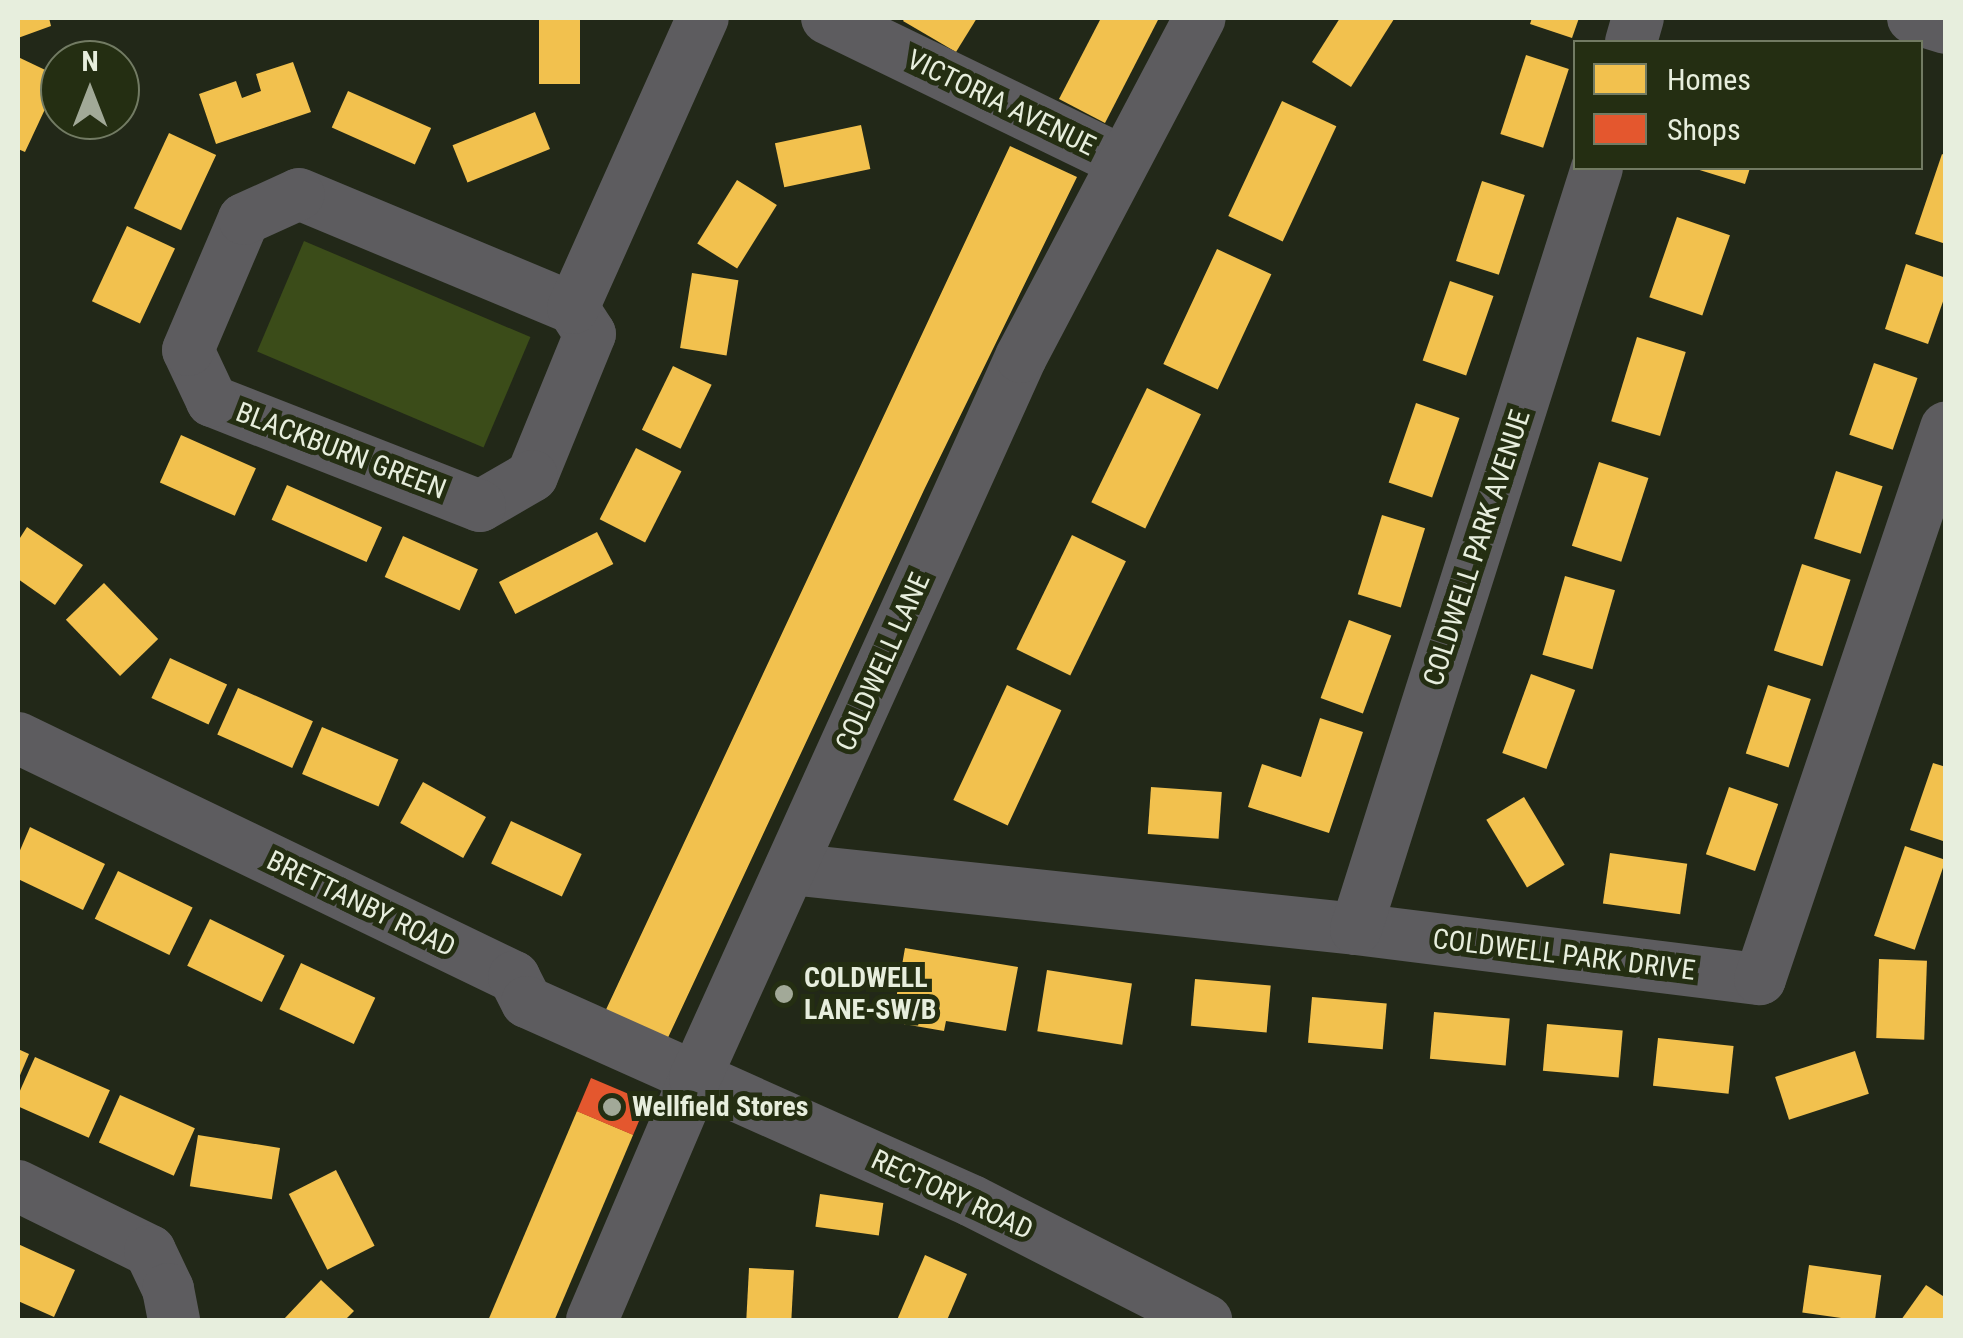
<!DOCTYPE html>
<style>
body{margin:0}
#map{position:relative;width:1963px;height:1338px;overflow:hidden;background:#222818;font-family:"Roboto Condensed",sans-serif}
div>[style]{position:absolute}
[style*='--x']{left:calc(var(--x)*1px);top:calc(var(--y)*1px);width:calc(var(--w)*1px);rotate:calc(var(--a)*1deg)}
.green>*{inset:0;background:#3b4c19;transform-origin:0 0}
.homes>*{inset:0;background:#f2c14e;transform-origin:0 0}
.shops>*{inset:0;background:#e4572e;transform-origin:0 0}
.minor>*{height:52px;margin:-26px;padding:0 26px;transform-origin:26px;border-radius:26px;background:#5d5c5f}
.dots>*{width:28px;height:28px;translate:-50% -50%;box-sizing:border-box;border:5px solid #242e12;border-radius:50%}
span{translate:-50% -50%;white-space:nowrap;text-align:center;line-height:1.15;-webkit-text-stroke:10px #242e12;paint-order:stroke}
.street-label{font-size:28px;color:#e7eedd}
.poi-label{font-size:28px;color:#e7eedd;font-weight:700}
.left{translate:0 -50%;text-align:left}
.frame{position:absolute;inset:0;border:20px solid #e7eedd;pointer-events:none}
.legend{position:absolute;left:1573px;top:40px;width:350px;height:130px;box-sizing:border-box;background:#242e12;border:2px solid #727b63;margin:0;padding:12px 18px;list-style:none;font-size:30px;color:#e7eedd}
.legend li{display:flex;align-items:center;gap:20px;height:50px}
.legend b{width:50px;border:2px solid #727b63}
.north{position:absolute;left:40px;top:40px;width:100px;height:100px;box-sizing:border-box;background:#242e12;border:2px solid #727b63;border-radius:50%;rotate:0deg;font-size:28px;font-weight:700;line-height:40px;text-align:center;color:#e7eedd}
.north::after{content:'';display:block;margin:auto;width:35px;height:45px;background:#a2a998;clip-path:polygon(50% 0,100% 100%,50% 72%,0 100%)}
</style>
<div id="map">
<div class="green">
<div style="left:304px;top:241px;width:246px;height:120px;rotate:23deg"></div>
</div>
<div class="homes">
<div style="clip-path:polygon(18px 18px,49px 18px,51px 26px,18px 38px)"></div>
<div style="left:539px;top:18px;width:41px;height:66px"></div>
<div style="clip-path:polygon(905px 18px,977px 18px,956px 52px,903px 21px)"></div>
<div style="clip-path:polygon(1101px 18px,1159px 18px,1105px 123px,1059px 99px)"></div>
<div style="clip-path:polygon(1340px 18px,1394px 19px,1351px 87px,1312px 62px)"></div>
<div style="clip-path:polygon(1532px 18px,1579px 18px,1572px 38px,1530px 24px)"></div>
<div style="left:1526px;top:55px;width:45px;height:83px;rotate:18deg"></div>
<div style="clip-path:polygon(18px 57px,60px 77px,25px 152px,18px 149px)"></div>
<div style="clip-path:polygon(293px 62px,311px 112px,216px 144px,199px 94px,236px 81px,242px 98px,261px 91px,256px 74px)"></div>
<div style="left:348px;top:91px;width:91px;height:40px;rotate:24deg"></div>
<div style="left:1282px;top:101px;width:60px;height:127px;rotate:25deg"></div>
<div style="left:535px;top:112px;width:40px;height:89px;rotate:68deg"></div>
<div style="left:861px;top:125px;width:45px;height:88px;rotate:78deg"></div>
<div style="left:169px;top:133px;width:52px;height:83px;rotate:25deg"></div>
<div style="clip-path:polygon(1010px 146px,1077px 177px,924px 490px,665px 1044px,603px 1016px)"></div>
<div style="clip-path:polygon(1942px 154px,1946px 156px,1946px 244px,1915px 234px)"></div>
<div style="clip-path:polygon(1693px 168px,1750px 168px,1745px 184px)"></div>
<div style="left:737px;top:180px;width:47px;height:75px;rotate:32deg"></div>
<div style="left:1482px;top:181px;width:45px;height:84px;rotate:18deg"></div>
<div style="left:1677px;top:217px;width:56px;height:85px;rotate:19deg"></div>
<div style="left:127px;top:226px;width:53px;height:83px;rotate:25deg"></div>
<div style="left:1217px;top:249px;width:60px;height:127px;rotate:25deg"></div>
<div style="clip-path:polygon(1906px 264px,1946px 278px,1946px 293px,1928px 344px,1885px 329px)"></div>
<div style="left:692px;top:273px;width:47px;height:76px;rotate:9deg"></div>
<div style="left:1450px;top:281px;width:46px;height:84px;rotate:19deg"></div>
<div style="left:1637px;top:337px;width:51px;height:88px;rotate:17deg"></div>
<div style="left:1874px;top:363px;width:46px;height:76px;rotate:19deg"></div>
<div style="left:673px;top:366px;width:43px;height:71px;rotate:26deg"></div>
<div style="left:1147px;top:388px;width:60px;height:127px;rotate:26deg"></div>
<div style="left:1416px;top:403px;width:46px;height:84px;rotate:19deg"></div>
<div style="left:181px;top:435px;width:82px;height:52px;rotate:24deg"></div>
<div style="left:636px;top:448px;width:51px;height:80px;rotate:27deg"></div>
<div style="left:1599px;top:462px;width:52px;height:88px;rotate:18deg"></div>
<div style="left:1836px;top:471px;width:49px;height:71px;rotate:18deg"></div>
<div style="left:287px;top:485px;width:104px;height:38px;rotate:24deg"></div>
<div style="left:1382px;top:515px;width:45px;height:83px;rotate:17deg"></div>
<div style="clip-path:polygon(27px 527px,83px 565px,55px 605px,18px 579px,18px 541px)"></div>
<div style="left:597px;top:532px;width:36px;height:110px;rotate:63deg"></div>
<div style="left:1072px;top:535px;width:60px;height:127px;rotate:26deg"></div>
<div style="left:403px;top:536px;width:82px;height:45px;rotate:24deg"></div>
<div style="left:1802px;top:564px;width:51px;height:91px;rotate:18deg"></div>
<div style="left:1565px;top:576px;width:52px;height:82px;rotate:16deg"></div>
<div style="left:104px;top:583px;width:78px;height:53px;rotate:46deg"></div>
<div style="left:1349px;top:620px;width:45px;height:83px;rotate:20deg"></div>
<div style="left:170px;top:658px;width:63px;height:44px;rotate:25deg"></div>
<div style="left:1531px;top:674px;width:47px;height:84px;rotate:20deg"></div>
<div style="left:1007px;top:685px;width:60px;height:127px;rotate:25deg"></div>
<div style="left:1768px;top:685px;width:45px;height:72px;rotate:18deg"></div>
<div style="left:238px;top:688px;width:82px;height:51px;rotate:24deg"></div>
<div style="clip-path:polygon(1320px 718px,1363px 732px,1329px 833px,1248px 807px,1262px 764px,1301px 777px)"></div>
<div style="left:322px;top:727px;width:83px;height:51px;rotate:23deg"></div>
<div style="clip-path:polygon(1933px 763px,1946px 767px,1946px 842px,1910px 830px)"></div>
<div style="left:423px;top:782px;width:72px;height:47px;rotate:29deg"></div>
<div style="left:1151px;top:787px;width:71px;height:47px;rotate:4deg"></div>
<div style="left:1729px;top:787px;width:52px;height:71px;rotate:19deg"></div>
<div style="left:1524px;top:797px;width:79px;height:44px;rotate:59deg"></div>
<div style="left:511px;top:821px;width:78px;height:47px;rotate:25deg"></div>
<div style="clip-path:polygon(30px 827px,105px 864px,83px 910px,18px 879px,18px 855px)"></div>
<div style="left:1905px;top:846px;width:43px;height:95px;rotate:19deg"></div>
<div style="left:1610px;top:853px;width:78px;height:51px;rotate:8deg"></div>
<div style="left:118px;top:871px;width:83px;height:53px;rotate:26deg"></div>
<div style="left:210px;top:919px;width:83px;height:52px;rotate:26deg"></div>
<div style="clip-path:polygon(905px 948px,1018px 967px,1006px 1031px,946px 1021px,944px 1031px,892px 1022px)"></div>
<div style="left:1879px;top:959px;width:48px;height:79px;rotate:2deg"></div>
<div style="left:301px;top:963px;width:82px;height:51px;rotate:25deg"></div>
<div style="left:1047px;top:970px;width:86px;height:62px;rotate:9deg"></div>
<div style="left:1195px;top:979px;width:76px;height:47px;rotate:5deg"></div>
<div style="left:1312px;top:997px;width:75px;height:46px;rotate:5deg"></div>
<div style="left:1434px;top:1012px;width:76px;height:47px;rotate:5deg"></div>
<div style="left:1547px;top:1024px;width:76px;height:47px;rotate:5deg"></div>
<div style="left:1658px;top:1038px;width:76px;height:48px;rotate:6deg"></div>
<div style="clip-path:polygon(18px 1049px,29px 1054px,18px 1080px)"></div>
<div style="left:1855px;top:1051px;width:45px;height:84px;rotate:72deg"></div>
<div style="left:35px;top:1057px;width:82px;height:52px;rotate:24deg"></div>
<div style="left:120px;top:1095px;width:82px;height:52px;rotate:24deg"></div>
<div style="left:577px;top:1111px;width:61px;height:227px;rotate:23deg"></div>
<div style="left:198px;top:1135px;width:83px;height:52px;rotate:9deg"></div>
<div style="left:336px;top:1170px;width:85px;height:53px;rotate:63deg"></div>
<div style="left:820px;top:1194px;width:64px;height:33px;rotate:8deg"></div>
<div style="clip-path:polygon(18px 1244px,75px 1270px,54px 1317px,18px 1301px)"></div>
<div style="clip-path:polygon(925px 1255px,967px 1274px,947px 1320px,897px 1320px)"></div>
<div style="left:1809px;top:1265px;width:73px;height:48px;rotate:8deg"></div>
<div style="left:749px;top:1268px;width:45px;height:52px;rotate:3deg"></div>
<div style="clip-path:polygon(321px 1280px,354px 1311px,345px 1320px,283px 1320px)"></div>
<div style="clip-path:polygon(1926px 1285px,1946px 1298px,1946px 1320px,1901px 1320px)"></div>
</div>
<div class="shops">
<div style="left:591px;top:1078px;width:61px;height:36px;rotate:23deg"></div>
</div>
<div class="minor">
<div style="--x:827;--y:18;--w:327;--a:25.9"></div>
<div style="--x:1913;--y:18;--w:34;--a:17"></div>
<div style="--x:1631;--y:42;--w:25;--a:-74"></div>
<div style="--x:299;--y:194;--w:297;--a:22.6"></div>
<div style="--x:573;--y:308;--w:31;--a:57"></div>
<div style="--x:590;--y:334;--w:153;--a:112.2"></div>
<div style="--x:532;--y:476;--w:60;--a:150"></div>
<div style="--x:480;--y:506;--w:288;--a:-158.6"></div>
<div style="--x:212;--y:401;--w:56;--a:-115.2"></div>
<div style="--x:188;--y:350;--w:142;--a:-66.9"></div>
<div style="--x:244;--y:219;--w:60;--a:-24.4"></div>
<div style="--x:573;--y:308;--w:318;--a:-65.9"></div>
<div style="--x:18;--y:738;--w:551;--a:25.73"></div>
<div style="--x:514;--y:977;--w:28;--a:63"></div>
<div style="--x:527;--y:1002;--w:487;--a:24.1"></div>
<div style="--x:972;--y:1201;--w:263;--a:27"></div>
<div style="--x:790;--y:869;--w:569;--a:6.05"></div>
<div style="--x:1356;--y:929;--w:407;--a:7.1"></div>
<div style="--x:1760;--y:979;--w:582;--a:-71.35"></div>
<div style="--x:1356;--y:929;--w:798;--a:-72.43"></div>
<div style="--x:18;--y:1186;--w:147;--a:26.2"></div>
<div style="--x:150;--y:1251;--w:42;--a:64.7"></div>
<div style="--x:168;--y:1289;--w:32;--a:79"></div>
<div style="--x:592;--y:1320;--w:263;--a:-66.9"></div>
<div style="--x:695;--y:1078;--w:791;--a:-65.67"></div>
<div style="--x:1021;--y:357;--w:383;--a:-62.2"></div>
</div>
<div class="dots">
<div style="left:784px;top:994px;background:#a2a998"></div>
<div style="left:612px;top:1107px;background:#a2a998"></div>
</div>
<div class="street-label">
<span style="left:1001px;top:103px;rotate:26deg">VICTORIA AVENUE</span>
<span style="left:341px;top:451px;rotate:21deg">BLACKBURN GREEN</span>
<span style="left:1477px;top:548px;rotate:-72deg">COLDWELL PARK AVENUE</span>
<span style="left:883px;top:662px;rotate:-66deg">COLDWELL LANE</span>
<span style="left:361px;top:904px;rotate:26deg">BRETTANBY ROAD</span>
<span style="left:1564px;top:955px;rotate:7deg">COLDWELL PARK DRIVE</span>
<span style="left:952px;top:1195px;rotate:25deg">RECTORY ROAD</span>
</div>
<div class="poi-label">
<span class="left" style="left:804px;top:994px">COLDWELL<br>LANE-SW/B</span>
<span class="left" style="left:632px;top:1107px">Wellfield Stores</span>
</div>
<div class="frame"></div>
<ul class="legend">
<li><b style="height:28px;background:#f2c14e"></b>Homes</li>
<li><b style="height:28px;background:#e4572e"></b>Shops</li>
</ul>
<div class="north">N</div>
</div>
